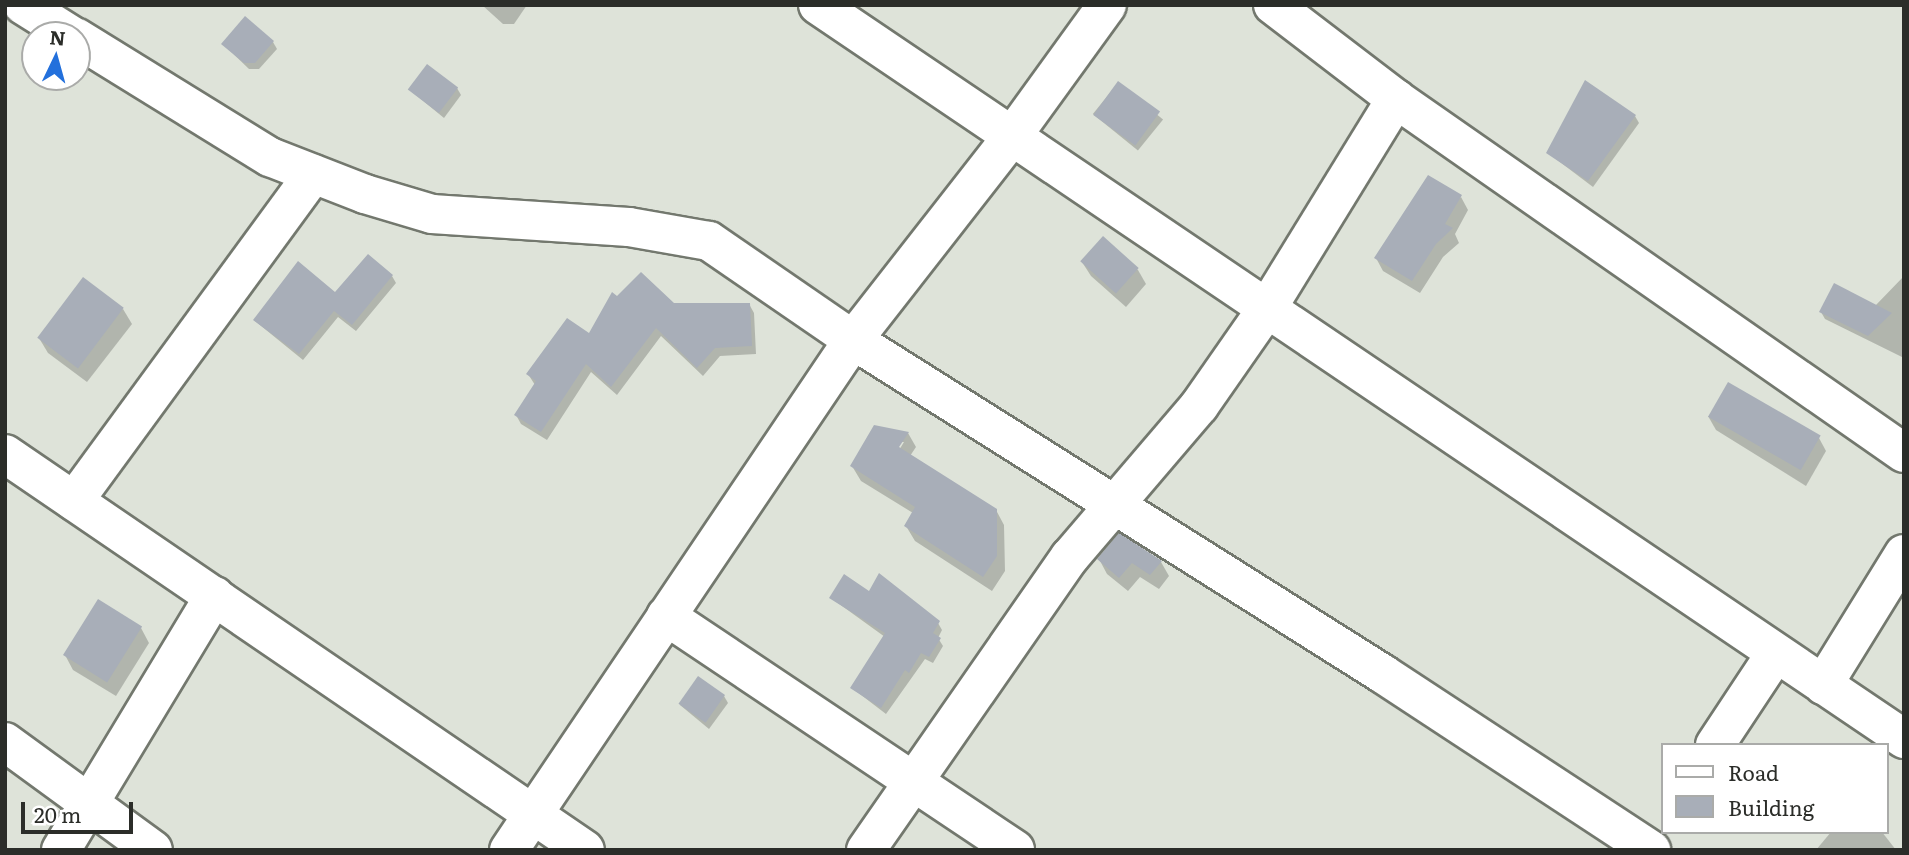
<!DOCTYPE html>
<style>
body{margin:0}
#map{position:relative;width:1909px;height:855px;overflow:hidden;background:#dee3d9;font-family:Literata,serif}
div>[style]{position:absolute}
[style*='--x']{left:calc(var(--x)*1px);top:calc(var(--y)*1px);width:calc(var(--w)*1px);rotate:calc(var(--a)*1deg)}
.shadow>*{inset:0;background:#0003;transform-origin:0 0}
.building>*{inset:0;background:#a8aeb8;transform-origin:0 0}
.roads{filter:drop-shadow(2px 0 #73786e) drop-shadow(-2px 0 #73786e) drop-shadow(0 2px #73786e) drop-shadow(0 -2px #73786e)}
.street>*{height:38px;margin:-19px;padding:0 19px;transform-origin:19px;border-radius:19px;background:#fff}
span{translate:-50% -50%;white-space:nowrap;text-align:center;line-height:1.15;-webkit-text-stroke:6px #fff;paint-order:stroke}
.frame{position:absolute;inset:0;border:7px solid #2b2d29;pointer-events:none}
.legend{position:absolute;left:1661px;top:743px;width:228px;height:91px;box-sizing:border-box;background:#fff;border:2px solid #aaaba9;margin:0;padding:9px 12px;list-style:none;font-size:21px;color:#2b2d29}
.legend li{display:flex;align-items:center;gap:14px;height:35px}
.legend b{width:35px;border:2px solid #aaaba9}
.north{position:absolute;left:21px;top:21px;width:70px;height:70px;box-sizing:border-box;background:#fff;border:2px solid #aaaba9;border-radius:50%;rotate:5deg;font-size:19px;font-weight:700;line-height:28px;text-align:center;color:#2b2d29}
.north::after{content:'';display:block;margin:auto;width:24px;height:32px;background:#2370dc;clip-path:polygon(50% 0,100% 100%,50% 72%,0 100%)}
.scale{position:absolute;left:21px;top:802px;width:112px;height:32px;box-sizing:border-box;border:4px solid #2b2d29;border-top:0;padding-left:9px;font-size:21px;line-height:24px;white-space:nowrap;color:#2b2d29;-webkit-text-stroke:5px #fff;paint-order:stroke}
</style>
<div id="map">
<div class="shadow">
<div style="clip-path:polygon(482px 5px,527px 5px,514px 24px,503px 24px)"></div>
<div style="clip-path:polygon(273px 42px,277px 49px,259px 69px,249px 69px,223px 44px)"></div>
<div style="left:1118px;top:83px;width:58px;height:40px;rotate:39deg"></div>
<div style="clip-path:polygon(457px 88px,461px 95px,444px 118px,411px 91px)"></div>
<div style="clip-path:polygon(1635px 116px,1639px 123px,1593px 187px,1548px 153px)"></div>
<div style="clip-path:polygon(1461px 197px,1468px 210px,1455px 234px,1459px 243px,1443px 257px,1420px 293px,1383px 271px,1376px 258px)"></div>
<div style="clip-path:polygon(1103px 239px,1138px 270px,1146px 284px,1126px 307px,1091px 276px,1082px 262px)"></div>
<div style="clip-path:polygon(392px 276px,396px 283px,356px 331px,338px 317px,303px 360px,255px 321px)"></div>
<div style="clip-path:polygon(1904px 276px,1904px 358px,1825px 319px,1821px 312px,1875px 306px)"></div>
<div style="clip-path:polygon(618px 298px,673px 305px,749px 304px,754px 313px,756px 354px,720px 356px,703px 376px,661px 336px,617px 395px,591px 372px,547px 440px,521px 424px,516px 415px,535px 385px,528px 374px,589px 336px)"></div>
<div style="clip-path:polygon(123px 309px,132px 324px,87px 382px,48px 353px,39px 338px)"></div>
<div style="clip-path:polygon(1708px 416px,1819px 438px,1826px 451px,1806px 486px,1716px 430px)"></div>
<div style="clip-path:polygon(evenodd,908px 433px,916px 447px,910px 456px,996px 510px,1004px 525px,1005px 571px,992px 591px,915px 541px,906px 526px,913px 513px,861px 481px,852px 466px,908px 433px,900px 442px,904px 442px,896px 455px,900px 442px)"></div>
<div style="clip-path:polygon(1099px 559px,1161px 562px,1169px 576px,1159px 589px,1140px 577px,1128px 591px,1107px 574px)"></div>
<div style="clip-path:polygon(870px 594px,938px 623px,942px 630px,938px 638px,943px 646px,933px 663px,925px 659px,886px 714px,852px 688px,885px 637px,831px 598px)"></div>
<div style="clip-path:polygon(141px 628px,149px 643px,116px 696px,73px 670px,65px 655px)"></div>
<div style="clip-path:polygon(724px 696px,728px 703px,709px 729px,680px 705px)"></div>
<div style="clip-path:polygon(1831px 832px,1882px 832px,1896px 850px,1816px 850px)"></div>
</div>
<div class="building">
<div style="clip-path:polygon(245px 16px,274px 41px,255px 63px,244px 63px,221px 44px)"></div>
<div style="left:427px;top:64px;width:39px;height:32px;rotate:37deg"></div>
<div style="clip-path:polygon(1585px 80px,1636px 115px,1588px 181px,1546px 153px)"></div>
<div style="left:1118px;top:81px;width:52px;height:42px;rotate:36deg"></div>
<div style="clip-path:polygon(1428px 175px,1462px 195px,1445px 224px,1453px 228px,1436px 244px,1412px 281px,1374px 258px)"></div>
<div style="left:1103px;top:236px;width:48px;height:34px;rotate:42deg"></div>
<div style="clip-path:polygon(368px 254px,393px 275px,352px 325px,334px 311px,299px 354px,253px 320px,298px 261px,335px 292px)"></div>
<div style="clip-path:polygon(641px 272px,674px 303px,750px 303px,752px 346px,715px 348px,697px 368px,656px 328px,611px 387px,586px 364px,541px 432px,514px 415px,536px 381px,526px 374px,567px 318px,589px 333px,612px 292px,617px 296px)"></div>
<div style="left:83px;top:277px;width:51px;height:76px;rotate:37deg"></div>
<div style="clip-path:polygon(1834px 283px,1892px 313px,1868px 336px,1819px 312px)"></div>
<div style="left:1728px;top:382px;width:107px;height:40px;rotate:30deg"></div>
<div style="clip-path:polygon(874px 425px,909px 432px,899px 447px,997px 509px,997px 556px,983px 577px,904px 526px,915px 507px,850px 466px)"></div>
<div style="clip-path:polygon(1119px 533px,1162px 561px,1150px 575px,1132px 563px,1119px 578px,1097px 559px)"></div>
<div style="clip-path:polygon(879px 573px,940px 621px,933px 633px,941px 638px,929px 657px,921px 653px,909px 673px,905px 670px,881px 708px,850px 688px,885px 633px,829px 598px,844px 574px,869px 591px)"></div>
<div style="left:98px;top:599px;width:52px;height:66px;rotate:32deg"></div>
<div style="left:698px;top:676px;width:33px;height:34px;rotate:35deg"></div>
</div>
<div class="roads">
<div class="street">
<div style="--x:23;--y:5;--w:57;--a:32"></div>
<div style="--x:818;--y:5;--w:1311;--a:34.05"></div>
<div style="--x:1273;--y:5;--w:155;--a:37.4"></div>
<div style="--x:1396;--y:99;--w:619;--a:34.87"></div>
<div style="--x:77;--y:38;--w:227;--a:31.7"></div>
<div style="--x:270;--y:157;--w:102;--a:21.3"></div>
<div style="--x:365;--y:194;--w:70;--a:16.6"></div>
<div style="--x:432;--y:214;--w:197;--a:3.8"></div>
<div style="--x:629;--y:227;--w:81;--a:9.9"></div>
<div style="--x:709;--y:241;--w:175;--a:34.5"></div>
<div style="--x:853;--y:340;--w:626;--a:32.22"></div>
<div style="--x:1383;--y:674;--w:321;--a:33.3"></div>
<div style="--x:5;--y:454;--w:702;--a:34.32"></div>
<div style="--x:74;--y:501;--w:405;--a:-53.8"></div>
<div style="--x:666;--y:616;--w:420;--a:33.8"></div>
<div style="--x:1823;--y:685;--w:154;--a:-58.3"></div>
<div style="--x:5;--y:742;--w:183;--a:36.1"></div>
<div style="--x:1715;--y:745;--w:110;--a:-56.5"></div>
<div style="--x:61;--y:850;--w:297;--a:-58.9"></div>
<div style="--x:509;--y:850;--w:615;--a:-56"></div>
<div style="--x:853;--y:340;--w:260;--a:-52"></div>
<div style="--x:1013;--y:135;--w:160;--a:-54.1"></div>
<div style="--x:866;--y:850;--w:357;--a:-55.2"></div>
<div style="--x:1070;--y:557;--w:199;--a:-49.5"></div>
<div style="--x:1199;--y:406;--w:117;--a:-55.1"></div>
<div style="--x:1266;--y:310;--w:248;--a:-58.4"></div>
</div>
</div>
<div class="frame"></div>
<ul class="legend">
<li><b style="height:9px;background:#fff"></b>Road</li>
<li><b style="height:19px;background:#a8aeb8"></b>Building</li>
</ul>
<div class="north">N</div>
<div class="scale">20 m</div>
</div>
